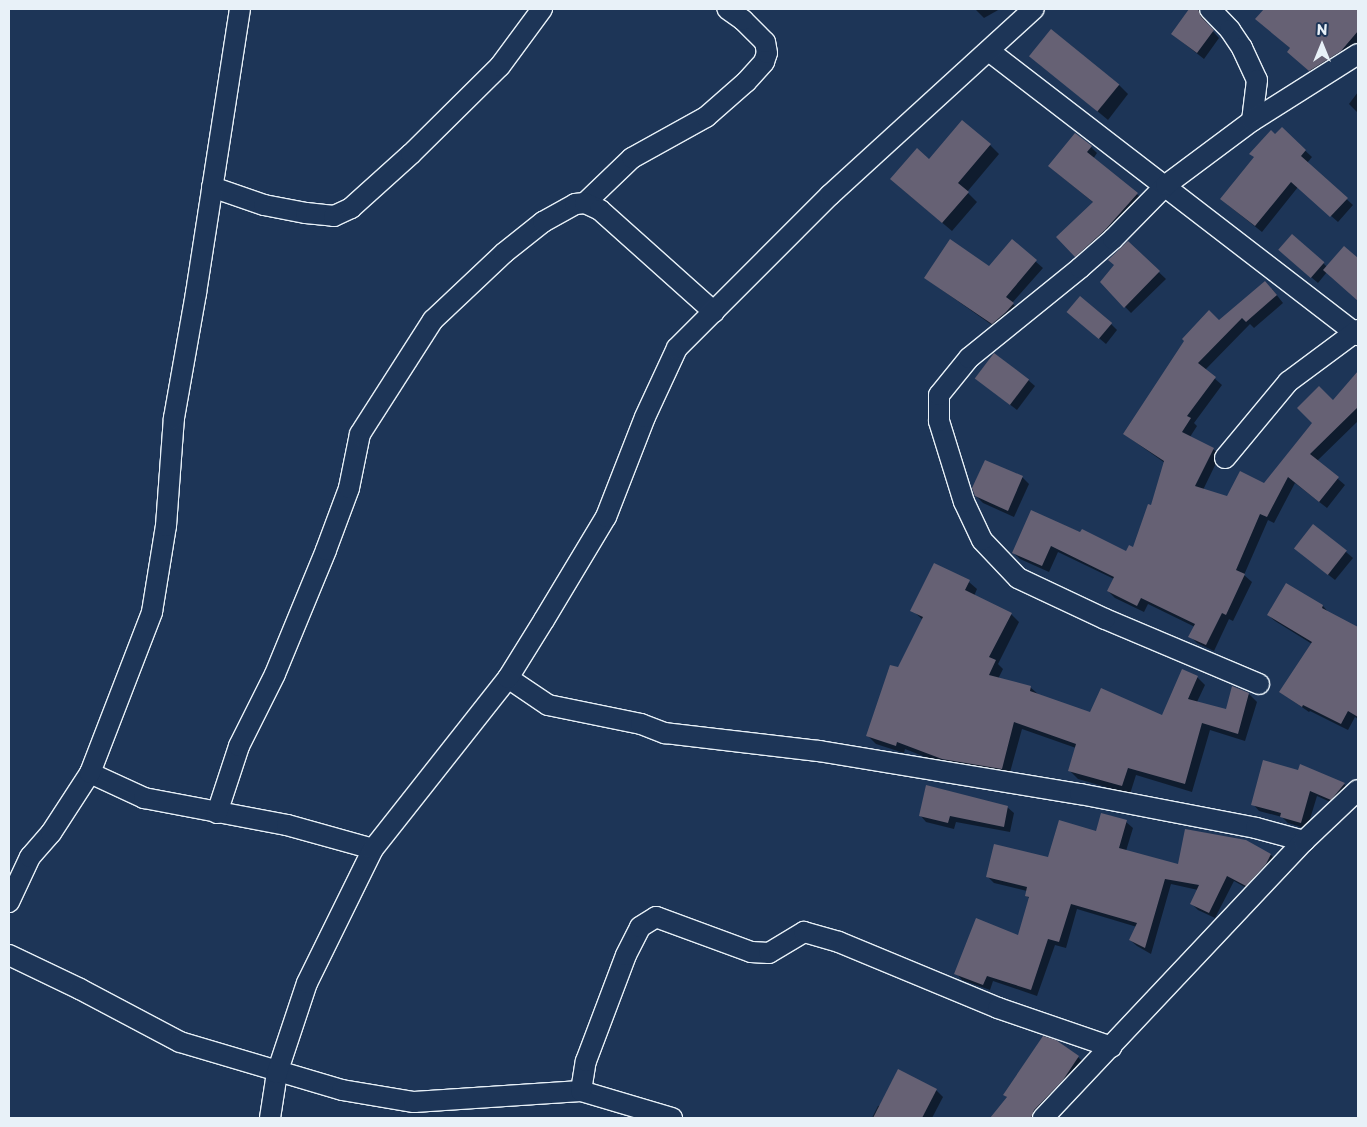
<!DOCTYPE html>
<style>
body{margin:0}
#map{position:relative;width:1367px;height:1127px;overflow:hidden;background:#1d3557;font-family:"Playpen Sans",sans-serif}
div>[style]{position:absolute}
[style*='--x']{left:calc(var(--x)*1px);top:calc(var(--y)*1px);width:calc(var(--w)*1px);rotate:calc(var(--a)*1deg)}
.shadow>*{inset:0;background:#0007}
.building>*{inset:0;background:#666174;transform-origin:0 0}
.roads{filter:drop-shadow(1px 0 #e8f1f8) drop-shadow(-1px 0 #e8f1f8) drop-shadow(0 1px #e8f1f8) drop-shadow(0 -1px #e8f1f8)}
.street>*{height:20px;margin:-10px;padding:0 10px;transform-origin:10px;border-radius:10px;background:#1d3557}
span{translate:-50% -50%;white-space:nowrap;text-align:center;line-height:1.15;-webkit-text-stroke:5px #1d3557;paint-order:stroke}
.frame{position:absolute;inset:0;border:10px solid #e8f1f8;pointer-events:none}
.north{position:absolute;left:1297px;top:20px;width:50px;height:50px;-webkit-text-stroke:4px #1d3557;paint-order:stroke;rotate:0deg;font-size:14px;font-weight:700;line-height:20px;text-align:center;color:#e8f1f8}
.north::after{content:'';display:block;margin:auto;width:18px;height:22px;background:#e8f1f8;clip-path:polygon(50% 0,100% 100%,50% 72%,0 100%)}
</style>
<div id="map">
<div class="shadow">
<div style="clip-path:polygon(975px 9px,1000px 9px,984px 18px)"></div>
<div style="clip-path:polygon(1190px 9px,1198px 9px,1205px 15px,1207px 25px,1219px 38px,1204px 59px,1172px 34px)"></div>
<div style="clip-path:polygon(1265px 9px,1295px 9px,1312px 23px,1324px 9px,1358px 9px,1358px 45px,1316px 77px,1295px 58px,1291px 49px,1257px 19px)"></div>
<div style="clip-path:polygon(1031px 56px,1119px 85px,1128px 94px,1108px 120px)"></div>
<div style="clip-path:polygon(1358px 92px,1358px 113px,1349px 104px)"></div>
<div style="clip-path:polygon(1282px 129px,1312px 157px,1307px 163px,1353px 205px,1338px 222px,1298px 187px,1262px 232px,1228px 205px,1255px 158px)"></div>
<div style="clip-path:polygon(990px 145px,999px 154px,967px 192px,977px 202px,952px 231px,901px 188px,929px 161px)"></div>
<div style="clip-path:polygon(1091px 147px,1097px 153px,1093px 159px,1144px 200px,1082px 262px,1058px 237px,1094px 203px,1056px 172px)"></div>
<div style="clip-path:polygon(1012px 241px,1043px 268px,1012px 303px,1019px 310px,999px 330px,925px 278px,990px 268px)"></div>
<div style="clip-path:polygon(1128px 243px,1166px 279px,1131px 313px,1101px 282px,1115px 265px)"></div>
<div style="clip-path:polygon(1344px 248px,1358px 260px,1358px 300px,1327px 272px,1318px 283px,1286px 256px,1323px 263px,1327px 267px)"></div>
<div style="clip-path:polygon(1272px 289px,1283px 303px,1254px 328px,1250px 324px,1205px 370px,1222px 385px,1194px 423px,1197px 426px,1190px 437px,1213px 449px,1220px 455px,1203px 490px,1227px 498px,1264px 485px,1358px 373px,1358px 421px,1317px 461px,1345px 485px,1327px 508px,1295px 483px,1274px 523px,1268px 520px,1244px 575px,1252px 582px,1233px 621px,1229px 619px,1214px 651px,1197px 643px,1190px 636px,1195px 627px,1148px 604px,1144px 612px,1115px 598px,1108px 591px,1114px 579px,1058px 552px,1049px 572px,1020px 559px,1013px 552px,1032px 512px,1127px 552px,1134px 549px,1152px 506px,1165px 463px,1124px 434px,1219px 321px)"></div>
<div style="clip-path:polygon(1068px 312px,1111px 324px,1117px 330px,1106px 344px)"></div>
<div style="clip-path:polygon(977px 379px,1028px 380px,1035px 386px,1017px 410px)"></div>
<div style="clip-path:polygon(1022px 477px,1029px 484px,1014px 517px,983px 503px,976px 496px)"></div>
<div style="clip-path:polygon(1346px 552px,1353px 558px,1335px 580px,1302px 554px)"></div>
<div style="clip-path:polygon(969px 582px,977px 589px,974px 596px,1011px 614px,1019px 622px,998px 664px,1003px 669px,998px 679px,1030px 687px,1039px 695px,1091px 714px,1163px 716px,1197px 677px,1205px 685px,1197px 702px,1226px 711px,1249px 694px,1257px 702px,1245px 741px,1210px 730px,1192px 792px,1136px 775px,1130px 794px,1078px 779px,1070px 771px,1076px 748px,1022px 729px,1009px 776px,951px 767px,905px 749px,904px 753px,876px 744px,868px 736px,923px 620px,912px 610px)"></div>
<div style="clip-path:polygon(1323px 606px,1329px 613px,1358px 629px,1358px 719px,1355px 717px,1348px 730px,1310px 711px,1309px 712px,1280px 692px,1312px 644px,1275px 621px,1268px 615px)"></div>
<div style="clip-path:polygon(1301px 766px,1344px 784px,1350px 791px,1337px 805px,1317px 796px,1307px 829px,1288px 823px,1282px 817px,1259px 811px,1253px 804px,1299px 771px)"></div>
<div style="clip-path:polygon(1007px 807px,1014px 813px,1010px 832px,956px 822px,954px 829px,926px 822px,920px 815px)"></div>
<div style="clip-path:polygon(1126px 822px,1133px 828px,1126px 851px,1179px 866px,1246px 841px,1271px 855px,1277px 861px,1252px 891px,1234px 881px,1215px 918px,1198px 910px,1191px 903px,1198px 890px,1171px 884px,1151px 954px,1137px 946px,1130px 940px,1137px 927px,1077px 909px,1066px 948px,1055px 945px,1037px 996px,993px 981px,990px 990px,962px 980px,956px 973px,1019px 936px,1030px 899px,1026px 895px,1027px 891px,994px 883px,987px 876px,1048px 858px,1097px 833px)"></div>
<div style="clip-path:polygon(1078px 1057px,1087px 1066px,1045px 1118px,991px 1118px,1008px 1098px,1005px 1095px)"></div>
<div style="clip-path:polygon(936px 1090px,943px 1097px,932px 1118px,872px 1118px,878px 1106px)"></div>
</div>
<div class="building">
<div style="clip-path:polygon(1189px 9px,1198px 9px,1201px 17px,1214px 30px,1197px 53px,1171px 34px)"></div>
<div style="clip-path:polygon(1264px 9px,1358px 9px,1358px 31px,1341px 51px,1309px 71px,1287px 52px,1290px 48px,1255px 19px)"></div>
<div style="left:1051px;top:29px;width:88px;height:35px;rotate:39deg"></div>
<div style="clip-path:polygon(962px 120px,991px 144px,958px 183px,969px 192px,942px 223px,890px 179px,917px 148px,929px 159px)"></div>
<div style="clip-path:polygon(1282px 127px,1306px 150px,1301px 156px,1348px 198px,1330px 217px,1291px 182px,1255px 226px,1220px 199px,1254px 157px,1249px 154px,1271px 130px,1275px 134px)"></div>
<div style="clip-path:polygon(1075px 133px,1092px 146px,1087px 152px,1138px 193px,1105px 230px,1075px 257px,1056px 237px,1093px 202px,1048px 166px)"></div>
<div style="left:1292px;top:234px;width:43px;height:21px;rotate:41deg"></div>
<div style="clip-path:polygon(950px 239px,989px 266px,1012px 239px,1037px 260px,1006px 297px,1014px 303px,1006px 312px,992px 324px,924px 278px)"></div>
<div style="clip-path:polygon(1128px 241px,1160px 271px,1124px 308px,1100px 282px,1114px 265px,1108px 260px)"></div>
<div style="clip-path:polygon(1344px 246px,1358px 258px,1358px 301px,1323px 270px)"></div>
<div style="clip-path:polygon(1265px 281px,1277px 295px,1246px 322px,1242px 318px,1198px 363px,1216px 377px,1187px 416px,1191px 418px,1182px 432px,1214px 448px,1195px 486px,1227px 496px,1240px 471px,1264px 483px,1312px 423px,1297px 408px,1319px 386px,1333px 400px,1358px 371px,1358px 407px,1310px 454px,1339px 477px,1319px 502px,1288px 477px,1267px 517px,1260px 514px,1236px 570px,1245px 574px,1226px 615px,1222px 613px,1206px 645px,1188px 637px,1195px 624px,1141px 598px,1137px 606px,1107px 591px,1114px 577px,1051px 546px,1042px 566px,1012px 553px,1031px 510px,1080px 532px,1082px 529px,1126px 551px,1129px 545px,1133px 547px,1148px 504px,1151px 505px,1164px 461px,1123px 434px,1184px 341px,1182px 339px,1209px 310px,1219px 320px)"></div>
<div style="left:1080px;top:296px;width:42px;height:21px;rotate:40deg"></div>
<div style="left:994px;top:353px;width:44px;height:32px;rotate:37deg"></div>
<div style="clip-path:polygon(985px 460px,1023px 476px,1008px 511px,975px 496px,972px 488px)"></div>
<div style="left:1313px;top:524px;width:43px;height:31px;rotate:38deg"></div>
<div style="clip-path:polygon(934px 563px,970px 580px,965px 590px,1012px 613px,989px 657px,996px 660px,989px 675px,1031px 686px,1030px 691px,1090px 712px,1101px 688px,1162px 715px,1182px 669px,1198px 676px,1188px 699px,1226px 709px,1232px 686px,1249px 693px,1238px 734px,1202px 723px,1185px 784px,1128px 768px,1122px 786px,1068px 771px,1076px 744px,1014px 722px,1002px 769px,942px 759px,897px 742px,896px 746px,866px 736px,890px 665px,898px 667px,923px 617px,910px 611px)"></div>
<div style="clip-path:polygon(1286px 583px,1323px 605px,1322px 608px,1358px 627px,1358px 717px,1348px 711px,1341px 724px,1303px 705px,1302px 707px,1279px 692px,1312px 642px,1267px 615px)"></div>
<div style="clip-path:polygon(1263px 760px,1298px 770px,1300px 764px,1345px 783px,1331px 800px,1310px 791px,1301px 823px,1280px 817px,1281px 813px,1251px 805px)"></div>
<div style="clip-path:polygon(926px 785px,1008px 806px,1004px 827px,950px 816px,948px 823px,919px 816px)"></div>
<div style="clip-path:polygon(1101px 813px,1127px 820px,1119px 848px,1178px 864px,1185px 829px,1246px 840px,1271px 854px,1266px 864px,1246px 886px,1227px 876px,1209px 913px,1190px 904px,1199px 885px,1165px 879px,1145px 948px,1129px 940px,1137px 923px,1071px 904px,1059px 942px,1048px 939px,1031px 990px,987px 976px,983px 985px,954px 974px,976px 918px,1018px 935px,1029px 897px,1025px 896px,1027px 887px,986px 877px,994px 844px,1048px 857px,1059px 820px,1096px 831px)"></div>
<div style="clip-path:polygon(1043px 1036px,1056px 1040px,1079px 1056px,1063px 1080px,1034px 1110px,1031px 1118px,990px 1118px,1007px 1097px,1003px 1095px)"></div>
<div style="clip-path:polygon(898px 1069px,937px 1089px,922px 1118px,873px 1118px)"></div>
</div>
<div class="roads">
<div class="street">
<div style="--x:1210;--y:9;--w:29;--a:46"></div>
<div style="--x:1230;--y:30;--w:22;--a:56"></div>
<div style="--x:1242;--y:48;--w:35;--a:65"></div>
<div style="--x:1257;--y:80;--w:41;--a:97"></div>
<div style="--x:989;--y:51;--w:466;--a:37.6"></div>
<div style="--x:212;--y:187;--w:55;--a:19.1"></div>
<div style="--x:264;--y:205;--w:43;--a:10.8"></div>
<div style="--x:306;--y:213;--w:28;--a:6"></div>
<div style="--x:334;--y:216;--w:19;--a:-25"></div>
<div style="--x:351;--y:208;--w:81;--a:-42"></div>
<div style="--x:411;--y:154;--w:125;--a:-44.7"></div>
<div style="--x:500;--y:66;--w:71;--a:-53.6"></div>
<div style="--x:585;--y:203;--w:65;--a:-43.8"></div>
<div style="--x:632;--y:158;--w:85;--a:-29"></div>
<div style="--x:706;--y:117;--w:53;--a:-41.2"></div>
<div style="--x:746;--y:82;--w:27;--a:-48"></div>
<div style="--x:764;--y:62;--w:9;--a:-72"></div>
<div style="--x:767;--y:53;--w:11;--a:-100"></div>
<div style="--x:765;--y:42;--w:31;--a:-135"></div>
<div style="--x:743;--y:20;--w:19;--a:-145"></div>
<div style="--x:1225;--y:458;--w:99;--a:-50.3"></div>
<div style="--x:1288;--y:382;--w:87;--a:-36.6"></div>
<div style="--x:508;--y:678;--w:48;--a:34"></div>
<div style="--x:548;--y:705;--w:95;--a:11.5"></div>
<div style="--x:641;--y:724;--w:26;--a:21"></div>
<div style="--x:665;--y:733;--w:155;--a:6.7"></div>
<div style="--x:819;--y:751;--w:265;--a:9.4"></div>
<div style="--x:1080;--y:794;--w:179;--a:10.9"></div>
<div style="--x:1256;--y:828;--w:50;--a:15.2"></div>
<div style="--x:1259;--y:684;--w:167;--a:-157.1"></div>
<div style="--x:1105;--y:619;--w:96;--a:-154.8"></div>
<div style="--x:1018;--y:578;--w:52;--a:-133.5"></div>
<div style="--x:982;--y:540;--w:42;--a:-115.3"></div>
<div style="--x:964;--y:502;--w:85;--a:-107.2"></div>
<div style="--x:939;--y:421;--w:26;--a:-90"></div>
<div style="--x:939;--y:395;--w:48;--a:-51"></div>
<div style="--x:969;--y:358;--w:143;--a:-39"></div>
<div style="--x:1080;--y:268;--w:44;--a:-41.3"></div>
<div style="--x:1113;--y:239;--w:76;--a:-45.5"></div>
<div style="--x:1166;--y:185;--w:107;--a:-36.7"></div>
<div style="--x:1252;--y:121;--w:125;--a:-32.3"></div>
<div style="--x:90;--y:773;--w:60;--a:24.8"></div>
<div style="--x:144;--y:798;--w:146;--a:10.7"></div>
<div style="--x:287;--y:825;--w:89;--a:15.6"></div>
<div style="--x:217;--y:813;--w:71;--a:-71.8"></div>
<div style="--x:239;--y:746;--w:80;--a:-63.4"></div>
<div style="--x:275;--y:674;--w:134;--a:-67.6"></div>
<div style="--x:326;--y:550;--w:66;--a:-69.6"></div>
<div style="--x:349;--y:488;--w:55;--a:-78.5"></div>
<div style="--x:360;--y:434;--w:135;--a:-57.4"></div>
<div style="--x:433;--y:320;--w:98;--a:-43.3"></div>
<div style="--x:504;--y:253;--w:50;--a:-38.5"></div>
<div style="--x:543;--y:222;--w:37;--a:-29"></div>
<div style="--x:575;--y:204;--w:10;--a:-6"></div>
<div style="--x:585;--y:203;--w:17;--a:25"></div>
<div style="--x:600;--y:210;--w:153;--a:41.8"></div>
<div style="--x:9;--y:902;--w:50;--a:-65"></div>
<div style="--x:30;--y:857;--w:32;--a:-49"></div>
<div style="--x:51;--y:833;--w:72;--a:-57"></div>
<div style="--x:90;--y:773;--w:173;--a:-68.9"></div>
<div style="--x:152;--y:612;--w:87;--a:-80.8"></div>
<div style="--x:166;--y:526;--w:108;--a:-85.8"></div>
<div style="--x:174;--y:418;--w:127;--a:-80"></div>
<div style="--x:196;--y:293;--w:287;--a:-81.2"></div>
<div style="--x:9;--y:955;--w:79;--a:25.6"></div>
<div style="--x:80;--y:989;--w:113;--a:27.9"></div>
<div style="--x:180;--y:1042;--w:169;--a:16.5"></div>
<div style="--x:342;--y:1090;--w:73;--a:9.5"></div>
<div style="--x:414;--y:1102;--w:167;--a:-3.8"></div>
<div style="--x:581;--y:1091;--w:95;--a:16.5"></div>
<div style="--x:581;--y:1091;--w:30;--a:-81"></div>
<div style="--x:586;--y:1061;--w:113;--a:-69.3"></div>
<div style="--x:626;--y:955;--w:31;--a:-63"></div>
<div style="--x:640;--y:927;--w:19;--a:-32"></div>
<div style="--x:656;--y:917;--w:101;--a:20.2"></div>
<div style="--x:751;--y:952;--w:18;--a:3"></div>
<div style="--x:769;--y:953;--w:41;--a:-31"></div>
<div style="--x:804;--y:932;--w:36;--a:16"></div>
<div style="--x:839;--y:942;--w:172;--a:22.5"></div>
<div style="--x:998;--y:1008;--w:120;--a:19"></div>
<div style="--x:270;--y:1118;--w:46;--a:-81.2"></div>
<div style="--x:277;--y:1073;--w:95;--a:-71.6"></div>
<div style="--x:307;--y:983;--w:149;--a:-63.8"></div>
<div style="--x:373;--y:849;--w:218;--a:-51.7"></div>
<div style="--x:508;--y:678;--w:68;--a:-58.2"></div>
<div style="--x:544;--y:620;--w:120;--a:-59"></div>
<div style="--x:606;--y:517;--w:107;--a:-68.7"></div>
<div style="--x:645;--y:417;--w:76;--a:-65.1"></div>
<div style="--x:677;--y:348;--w:216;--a:-45"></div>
<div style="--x:830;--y:195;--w:276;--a:-42.4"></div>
<div style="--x:1043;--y:1118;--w:381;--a:-46.7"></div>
<div style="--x:1304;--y:841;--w:74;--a:-43.4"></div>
</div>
</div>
<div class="frame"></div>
<div class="north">N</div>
</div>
